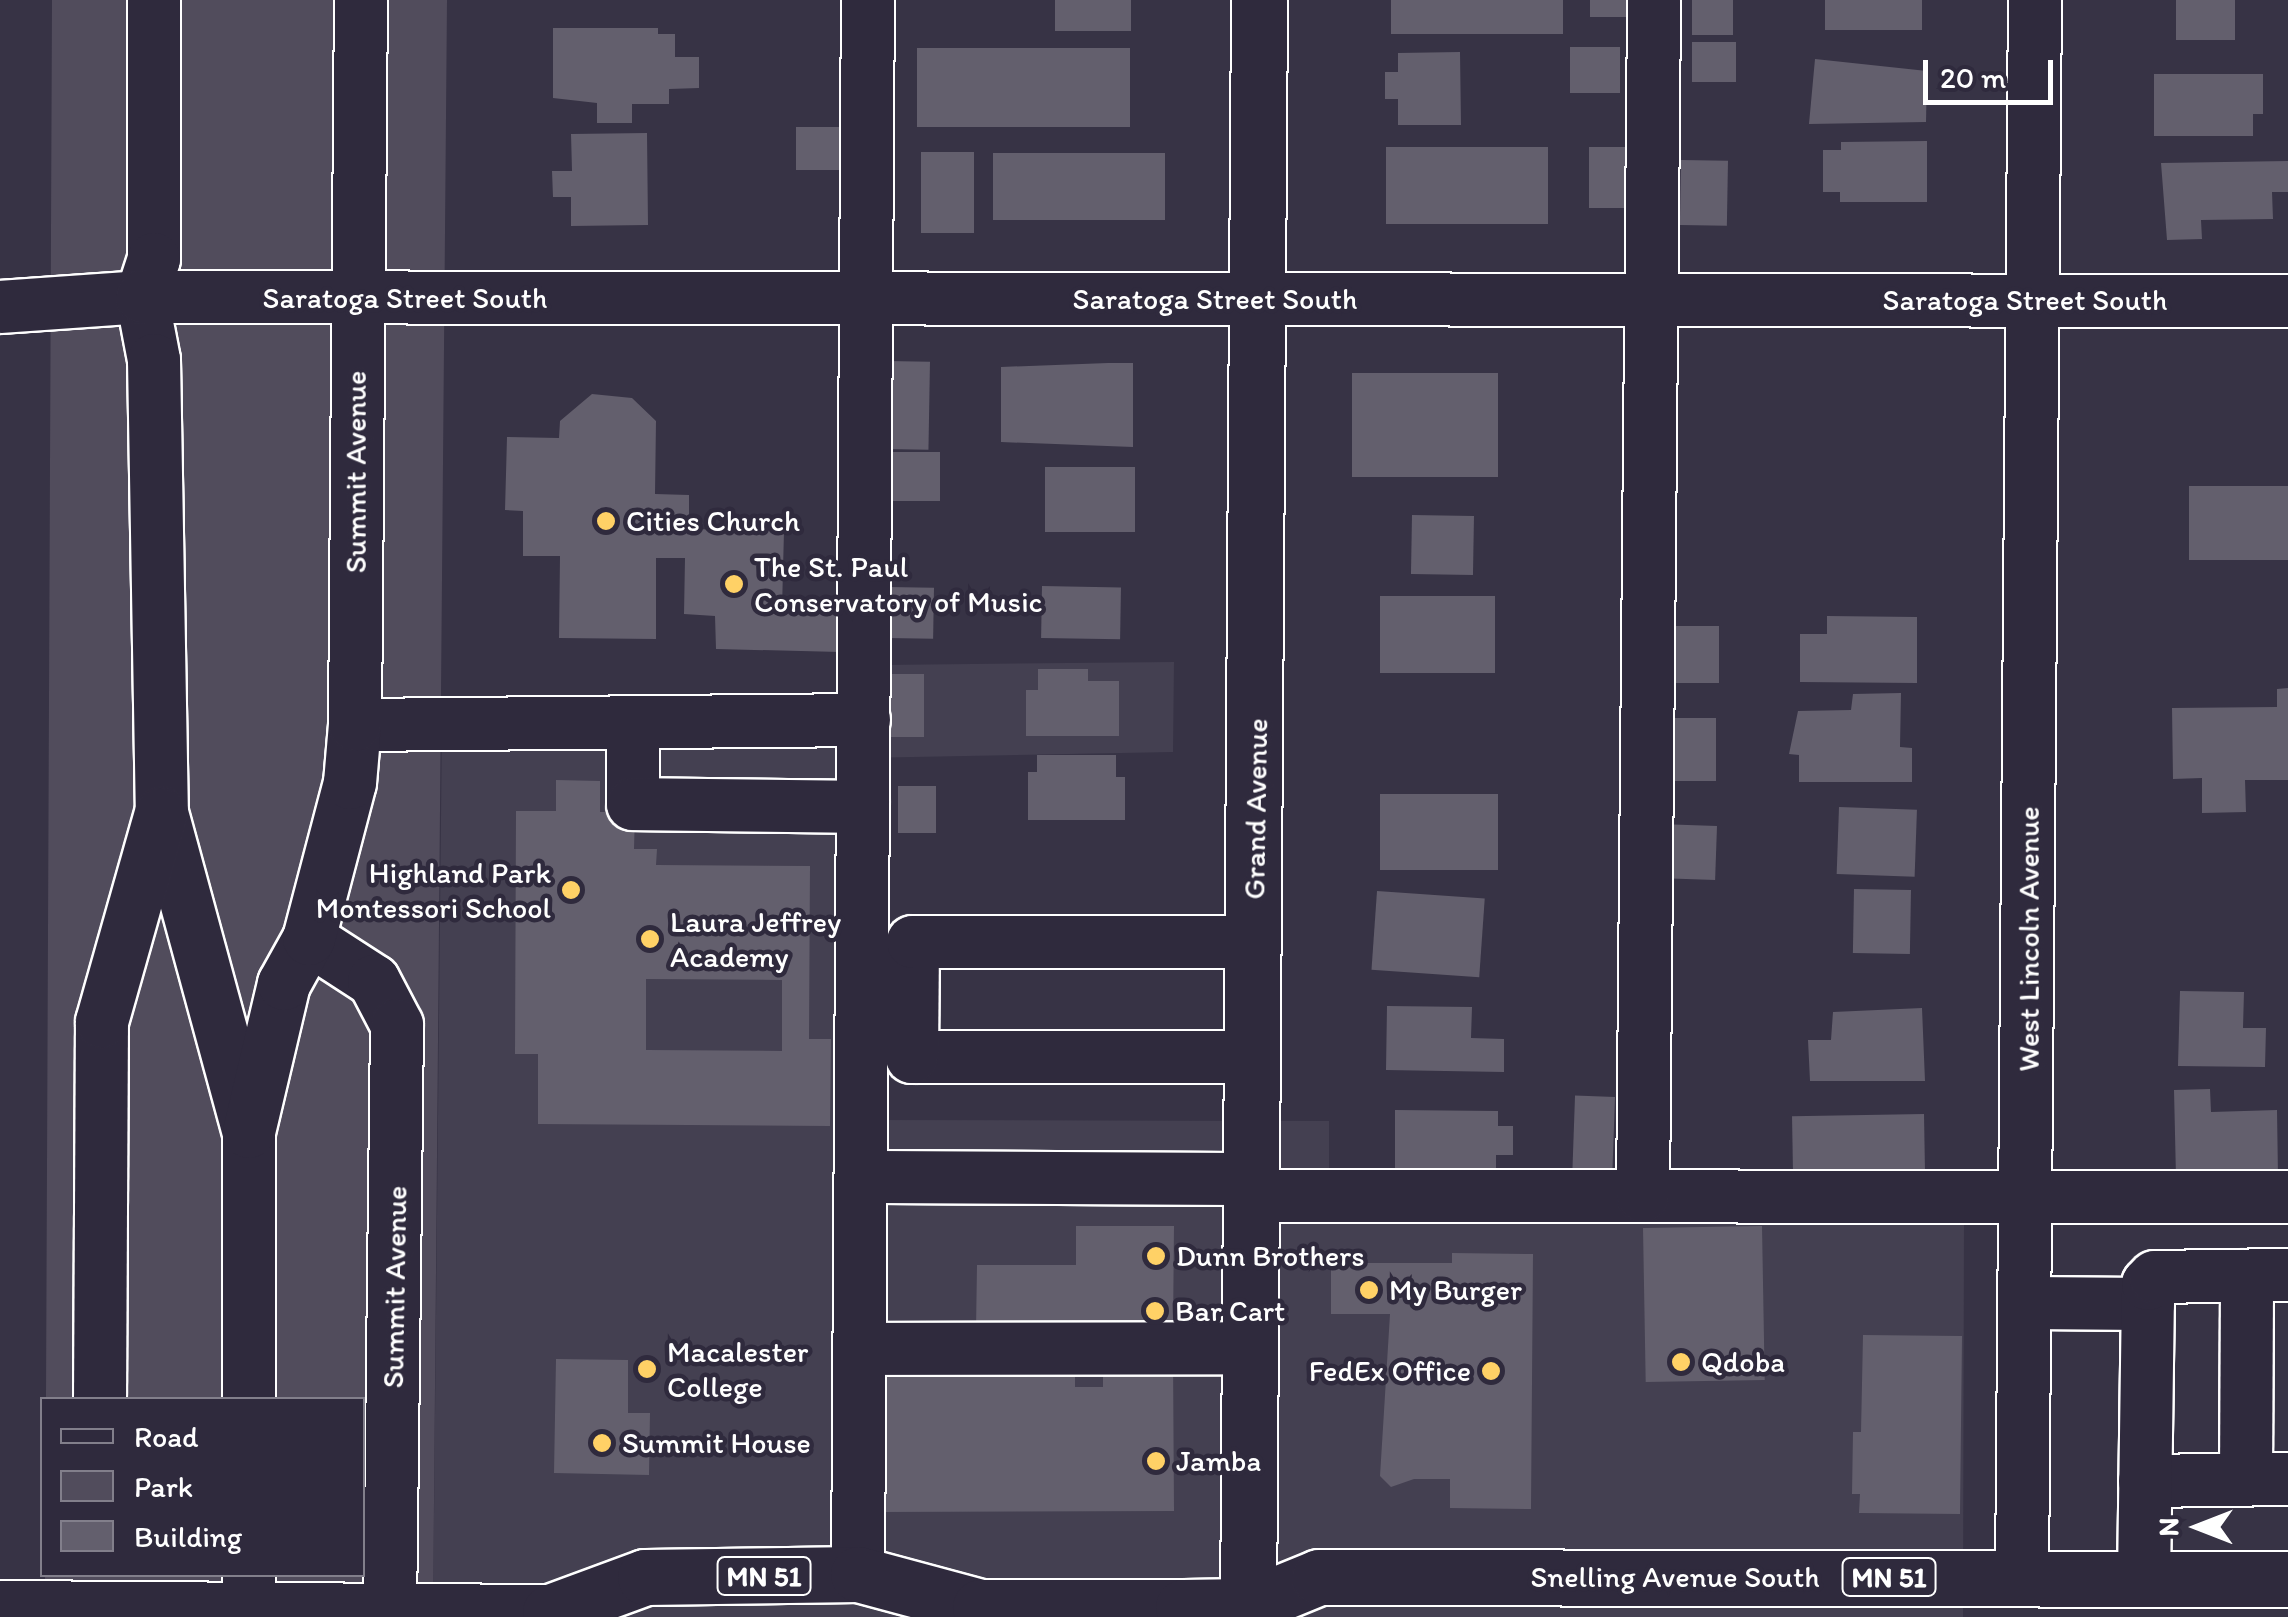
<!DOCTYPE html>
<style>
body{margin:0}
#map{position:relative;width:2288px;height:1617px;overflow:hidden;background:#373345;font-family:Itim,sans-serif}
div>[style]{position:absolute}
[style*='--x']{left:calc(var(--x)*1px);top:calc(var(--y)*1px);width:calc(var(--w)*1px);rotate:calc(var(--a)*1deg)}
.built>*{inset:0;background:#444051}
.green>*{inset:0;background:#514c5c}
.building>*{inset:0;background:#635f6d;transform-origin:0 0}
.roads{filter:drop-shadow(2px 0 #fff) drop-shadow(-2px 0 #fff) drop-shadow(0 2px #fff) drop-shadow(0 -2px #fff)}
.minor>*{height:52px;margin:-26px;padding:0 26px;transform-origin:26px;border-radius:26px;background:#2f2a3d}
.major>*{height:55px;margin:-27.5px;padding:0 27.5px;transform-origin:27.5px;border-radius:27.5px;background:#2f2a3d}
.dots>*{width:28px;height:28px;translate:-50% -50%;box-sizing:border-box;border:5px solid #2f2a3d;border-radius:50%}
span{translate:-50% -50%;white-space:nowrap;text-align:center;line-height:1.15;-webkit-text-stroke:9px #2f2a3d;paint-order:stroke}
.shield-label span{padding:2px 8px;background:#2f2a3d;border:2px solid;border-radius:8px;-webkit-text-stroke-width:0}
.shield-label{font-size:28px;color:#fff;font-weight:700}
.street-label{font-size:30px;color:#fff}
.poi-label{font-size:30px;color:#fff}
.left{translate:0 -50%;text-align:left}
.right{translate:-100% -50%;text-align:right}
.legend{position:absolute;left:40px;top:1397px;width:325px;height:180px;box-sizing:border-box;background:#2f2a3d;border:2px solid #827f8b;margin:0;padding:12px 18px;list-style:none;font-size:30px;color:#fff}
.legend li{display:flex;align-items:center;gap:20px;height:50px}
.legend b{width:50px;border:2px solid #827f8b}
.north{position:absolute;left:2148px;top:1477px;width:100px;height:100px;-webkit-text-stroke:8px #2f2a3d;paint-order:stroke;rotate:270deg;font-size:28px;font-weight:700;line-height:40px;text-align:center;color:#fff}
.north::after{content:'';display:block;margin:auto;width:35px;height:45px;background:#fff;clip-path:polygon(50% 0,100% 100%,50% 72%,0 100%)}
.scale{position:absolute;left:1923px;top:60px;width:130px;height:45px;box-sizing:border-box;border:5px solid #fff;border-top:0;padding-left:12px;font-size:30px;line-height:35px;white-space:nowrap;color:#fff;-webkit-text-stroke:8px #2f2a3d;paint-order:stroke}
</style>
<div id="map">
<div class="built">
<div style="clip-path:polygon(1174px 662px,1173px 752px,860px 758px,860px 1120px,1329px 1121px,1329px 1212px,1964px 1220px,1963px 1617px,433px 1617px,442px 719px,860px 722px,882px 665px)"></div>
</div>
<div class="green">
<div style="clip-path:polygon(52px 0,447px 0,433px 1617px,45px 1617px,45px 1575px,362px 1574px,362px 1400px,46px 1399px)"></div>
</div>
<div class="building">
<div style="left:1055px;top:0;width:76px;height:31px"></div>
<div style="left:1391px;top:0;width:172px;height:34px"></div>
<div style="left:1590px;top:0;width:40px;height:17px"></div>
<div style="left:1692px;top:0;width:41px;height:35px"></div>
<div style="left:1825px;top:0;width:97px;height:30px"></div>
<div style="left:2176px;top:0;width:59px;height:40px"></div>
<div style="clip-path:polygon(553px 28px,658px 28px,658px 34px,675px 34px,675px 57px,699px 57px,699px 88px,669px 89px,669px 104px,632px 104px,632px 123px,597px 123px,597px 103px,553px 98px)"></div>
<div style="left:1692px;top:42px;width:44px;height:40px"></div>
<div style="left:1570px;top:47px;width:50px;height:46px"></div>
<div style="left:917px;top:48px;width:213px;height:79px"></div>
<div style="clip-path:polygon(1460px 52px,1461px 125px,1398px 125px,1398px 99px,1385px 99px,1385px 72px,1398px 72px,1398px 53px)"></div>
<div style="clip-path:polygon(1815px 59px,1927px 71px,1926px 122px,1809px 124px)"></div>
<div style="clip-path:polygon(2154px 74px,2263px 74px,2263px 114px,2253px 114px,2253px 136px,2154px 136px)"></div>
<div style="left:796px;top:127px;width:44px;height:43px"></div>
<div style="clip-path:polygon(647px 133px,648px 225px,571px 226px,571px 197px,553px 197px,552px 171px,572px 171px,571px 134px)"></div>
<div style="clip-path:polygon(1927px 141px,1927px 202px,1840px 202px,1840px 192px,1823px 192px,1823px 150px,1841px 150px,1841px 142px)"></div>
<div style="left:1386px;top:147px;width:162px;height:77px"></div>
<div style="left:1589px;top:147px;width:42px;height:61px"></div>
<div style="left:921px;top:152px;width:53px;height:81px"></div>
<div style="left:993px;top:153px;width:172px;height:67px"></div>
<div style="left:1681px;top:160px;width:47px;height:65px;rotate:1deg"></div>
<div style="clip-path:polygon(2288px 161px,2288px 192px,2272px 192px,2273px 219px,2201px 220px,2202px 239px,2167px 240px,2161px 163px)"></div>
<div style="left:887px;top:361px;width:43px;height:88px;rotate:1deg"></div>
<div style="clip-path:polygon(1108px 363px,1133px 363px,1133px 447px,1001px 442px,1001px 367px)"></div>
<div style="left:1352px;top:373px;width:146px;height:104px"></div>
<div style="clip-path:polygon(592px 394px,632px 398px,656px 421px,655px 494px,689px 495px,689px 529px,784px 531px,782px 609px,840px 609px,840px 652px,716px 649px,715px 616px,684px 614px,685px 558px,656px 558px,656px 639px,559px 638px,560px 556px,523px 556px,523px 511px,505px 510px,507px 437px,559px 438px,560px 421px)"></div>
<div style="left:892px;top:452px;width:48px;height:49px"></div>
<div style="left:1045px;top:467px;width:90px;height:65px"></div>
<div style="left:2189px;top:486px;width:99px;height:74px"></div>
<div style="left:1412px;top:515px;width:62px;height:59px;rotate:1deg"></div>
<div style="left:1042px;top:586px;width:79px;height:52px;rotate:1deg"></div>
<div style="left:888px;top:587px;width:46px;height:51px;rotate:1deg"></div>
<div style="left:1380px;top:596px;width:115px;height:77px"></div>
<div style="clip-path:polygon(1827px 616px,1917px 617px,1917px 683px,1800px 682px,1800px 634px,1827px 634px)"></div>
<div style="left:1674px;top:626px;width:45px;height:57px"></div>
<div style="clip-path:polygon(1038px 669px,1088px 669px,1088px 681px,1119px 681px,1119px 736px,1026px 736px,1026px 690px,1038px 690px)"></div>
<div style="left:880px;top:674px;width:44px;height:63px"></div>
<div style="clip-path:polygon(2288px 688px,2288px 780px,2245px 780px,2246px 812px,2202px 813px,2202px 778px,2173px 779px,2172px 708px,2277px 707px,2277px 689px)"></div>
<div style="clip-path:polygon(1901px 693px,1900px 747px,1912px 748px,1912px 782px,1799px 782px,1799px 755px,1789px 754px,1798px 711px,1851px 710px,1853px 694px)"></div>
<div style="left:1675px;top:718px;width:41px;height:63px"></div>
<div style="clip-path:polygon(1037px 755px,1116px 755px,1116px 777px,1125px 777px,1125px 820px,1028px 820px,1028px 772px,1037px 772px)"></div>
<div style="clip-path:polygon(evenodd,556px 780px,600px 781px,600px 812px,635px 812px,634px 849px,657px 849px,656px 865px,810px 866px,809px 1039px,831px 1039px,830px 1126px,538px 1124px,538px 1054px,515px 1054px,516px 811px,556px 811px,556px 780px,646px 979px,782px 980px,782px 1051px,646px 1050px,646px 979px)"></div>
<div style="left:898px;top:786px;width:38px;height:47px"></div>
<div style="left:1380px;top:794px;width:118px;height:76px"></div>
<div style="left:1839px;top:807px;width:78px;height:67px;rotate:2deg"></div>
<div style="left:1717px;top:826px;width:54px;height:44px;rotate:92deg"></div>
<div style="left:1854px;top:889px;width:57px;height:64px;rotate:1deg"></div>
<div style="left:1377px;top:891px;width:108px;height:79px;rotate:4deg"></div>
<div style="clip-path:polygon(2180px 991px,2244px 992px,2243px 1028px,2266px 1028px,2265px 1067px,2178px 1066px)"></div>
<div style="clip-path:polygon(1387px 1006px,1472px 1007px,1471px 1038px,1504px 1039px,1504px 1072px,1386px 1070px)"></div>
<div style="clip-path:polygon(1922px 1008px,1925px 1081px,1810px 1081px,1808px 1040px,1831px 1040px,1833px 1012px)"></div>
<div style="clip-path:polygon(2210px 1089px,2211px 1112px,2277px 1110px,2278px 1176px,2176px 1178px,2174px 1090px)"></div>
<div style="left:1615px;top:1097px;width:76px;height:40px;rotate:92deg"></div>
<div style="clip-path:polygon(1395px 1110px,1498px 1111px,1498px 1126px,1513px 1126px,1513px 1155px,1496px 1155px,1496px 1171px,1395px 1171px)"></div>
<div style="left:1924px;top:1114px;width:58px;height:132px;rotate:89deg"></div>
<div style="clip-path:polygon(1076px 1226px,1174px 1226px,1173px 1331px,976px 1329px,977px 1265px,1076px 1265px)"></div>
<div style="left:1762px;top:1226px;width:154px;height:119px;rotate:89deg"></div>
<div style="clip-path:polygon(1452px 1253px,1533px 1254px,1531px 1509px,1450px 1508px,1450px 1479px,1414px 1479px,1391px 1487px,1380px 1476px,1390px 1314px,1331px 1314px,1331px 1263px,1452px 1263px)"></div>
<div style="clip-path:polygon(1863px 1335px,1962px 1336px,1960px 1514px,1859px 1513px,1860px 1494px,1852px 1494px,1853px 1432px,1861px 1432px)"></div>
<div style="clip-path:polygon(1103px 1356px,1173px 1356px,1174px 1511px,879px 1512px,878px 1366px,1075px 1365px,1075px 1387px,1103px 1387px)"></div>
<div style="clip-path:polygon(556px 1359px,628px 1360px,628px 1413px,650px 1413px,649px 1475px,554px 1473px)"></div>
</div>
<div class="roads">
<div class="minor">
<div style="--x:154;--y:0;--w:259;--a:90"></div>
<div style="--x:154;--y:259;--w:40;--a:108"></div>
<div style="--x:142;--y:297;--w:64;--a:79.2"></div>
<div style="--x:154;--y:360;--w:453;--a:89"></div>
<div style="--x:162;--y:813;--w:327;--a:74.8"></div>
<div style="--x:0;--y:307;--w:142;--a:-4"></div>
<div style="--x:142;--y:297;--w:2146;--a:0.11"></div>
<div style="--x:633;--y:723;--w:81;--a:90"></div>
<div style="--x:633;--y:804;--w:230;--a:0.7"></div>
<div style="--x:355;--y:725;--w:509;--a:-0.56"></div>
<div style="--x:309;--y:939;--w:77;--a:32.9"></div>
<div style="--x:374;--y:981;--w:50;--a:62.4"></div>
<div style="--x:397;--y:1025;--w:592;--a:90.68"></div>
<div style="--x:1254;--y:1057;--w:342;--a:180"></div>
<div style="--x:912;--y:1057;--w:115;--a:-89.5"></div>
<div style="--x:913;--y:942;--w:342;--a:0"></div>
<div style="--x:861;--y:1177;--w:392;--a:0.3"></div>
<div style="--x:1253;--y:1196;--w:1035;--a:0.06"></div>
<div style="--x:1643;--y:1196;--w:1196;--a:-89.47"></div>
<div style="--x:2027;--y:1303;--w:121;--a:0.5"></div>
<div style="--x:860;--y:1349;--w:391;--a:-0.1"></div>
<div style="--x:100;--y:1400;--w:378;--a:-89.7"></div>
<div style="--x:102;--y:1022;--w:216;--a:-74.2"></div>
<div style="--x:249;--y:1400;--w:268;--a:-90"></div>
<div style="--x:249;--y:1132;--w:152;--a:-76.7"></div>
<div style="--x:284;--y:984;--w:51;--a:-60.9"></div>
<div style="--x:309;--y:939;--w:161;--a:-75.3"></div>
<div style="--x:350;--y:783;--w:58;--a:-85.1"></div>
<div style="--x:355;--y:725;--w:725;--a:-89.53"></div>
<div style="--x:2246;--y:1479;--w:203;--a:-89.7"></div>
<div style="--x:2145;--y:1481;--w:143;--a:-0.8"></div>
<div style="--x:858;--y:1574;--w:1574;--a:-89.64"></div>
<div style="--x:2022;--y:1578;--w:1578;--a:-89.53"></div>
<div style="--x:2144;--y:1579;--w:295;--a:-89.2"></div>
<div style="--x:2148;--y:1284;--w:10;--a:-45"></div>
<div style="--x:2155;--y:1277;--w:133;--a:-0.9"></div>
<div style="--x:249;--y:1617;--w:43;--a:-90"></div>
</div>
<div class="major">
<div style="--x:0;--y:1608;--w:550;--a:0.42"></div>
<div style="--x:550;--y:1612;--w:101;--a:-20.2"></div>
<div style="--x:645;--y:1577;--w:213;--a:-0.8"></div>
<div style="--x:858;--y:1574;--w:126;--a:15.1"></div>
<div style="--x:980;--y:1607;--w:203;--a:0"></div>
<div style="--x:1183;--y:1607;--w:65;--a:-0.9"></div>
<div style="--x:1248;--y:1606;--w:77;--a:-22.2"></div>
<div style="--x:1319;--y:1577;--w:969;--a:0.12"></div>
<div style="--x:1248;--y:1617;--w:1617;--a:-89.61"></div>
</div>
</div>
<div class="dots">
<div style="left:606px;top:521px;background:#ffd166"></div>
<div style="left:734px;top:584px;background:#ffd166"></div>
<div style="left:571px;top:890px;background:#ffd166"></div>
<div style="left:650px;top:939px;background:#ffd166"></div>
<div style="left:1156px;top:1256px;background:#ffd166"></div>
<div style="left:1369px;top:1290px;background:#ffd166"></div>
<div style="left:1155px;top:1311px;background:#ffd166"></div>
<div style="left:1681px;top:1362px;background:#ffd166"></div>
<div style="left:647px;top:1369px;background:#ffd166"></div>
<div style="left:1491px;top:1371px;background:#ffd166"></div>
<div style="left:602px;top:1443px;background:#ffd166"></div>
<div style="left:1156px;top:1461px;background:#ffd166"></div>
</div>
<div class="shield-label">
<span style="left:764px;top:1576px">MN 51</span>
<span style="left:1889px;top:1577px">MN 51</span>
</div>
<div class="street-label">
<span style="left:405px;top:298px">Saratoga Street South</span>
<span style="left:1215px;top:299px">Saratoga Street South</span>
<span style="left:2025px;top:300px">Saratoga Street South</span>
<span style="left:356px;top:472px;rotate:-90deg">Summit Avenue</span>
<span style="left:1256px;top:809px;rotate:-89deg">Grand Avenue</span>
<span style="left:2029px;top:939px;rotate:-90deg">West Lincoln Avenue</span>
<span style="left:395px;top:1287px;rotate:-89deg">Summit Avenue</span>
<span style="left:1675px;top:1577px">Snelling Avenue South</span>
</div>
<div class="poi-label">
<span class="left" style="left:626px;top:521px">Cities Church</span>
<span class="left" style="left:754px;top:584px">The St. Paul<br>Conservatory of Music</span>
<span class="right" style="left:551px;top:890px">Highland Park<br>Montessori School</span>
<span class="left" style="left:670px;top:939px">Laura Jeffrey<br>Academy</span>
<span class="left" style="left:1176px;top:1256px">Dunn Brothers</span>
<span class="left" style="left:1389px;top:1290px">My Burger</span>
<span class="left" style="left:1175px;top:1311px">Bar Cart</span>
<span class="left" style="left:667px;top:1369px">Macalester<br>College</span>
<span class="left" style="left:1701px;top:1362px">Qdoba</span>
<span class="right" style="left:1471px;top:1371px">FedEx Office</span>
<span class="left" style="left:622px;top:1443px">Summit House</span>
<span class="left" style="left:1176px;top:1461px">Jamba</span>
</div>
<ul class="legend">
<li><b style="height:12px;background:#2f2a3d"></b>Road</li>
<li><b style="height:28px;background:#514c5c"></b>Park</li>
<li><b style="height:28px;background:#635f6d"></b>Building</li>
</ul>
<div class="north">N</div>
<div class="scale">20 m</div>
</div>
